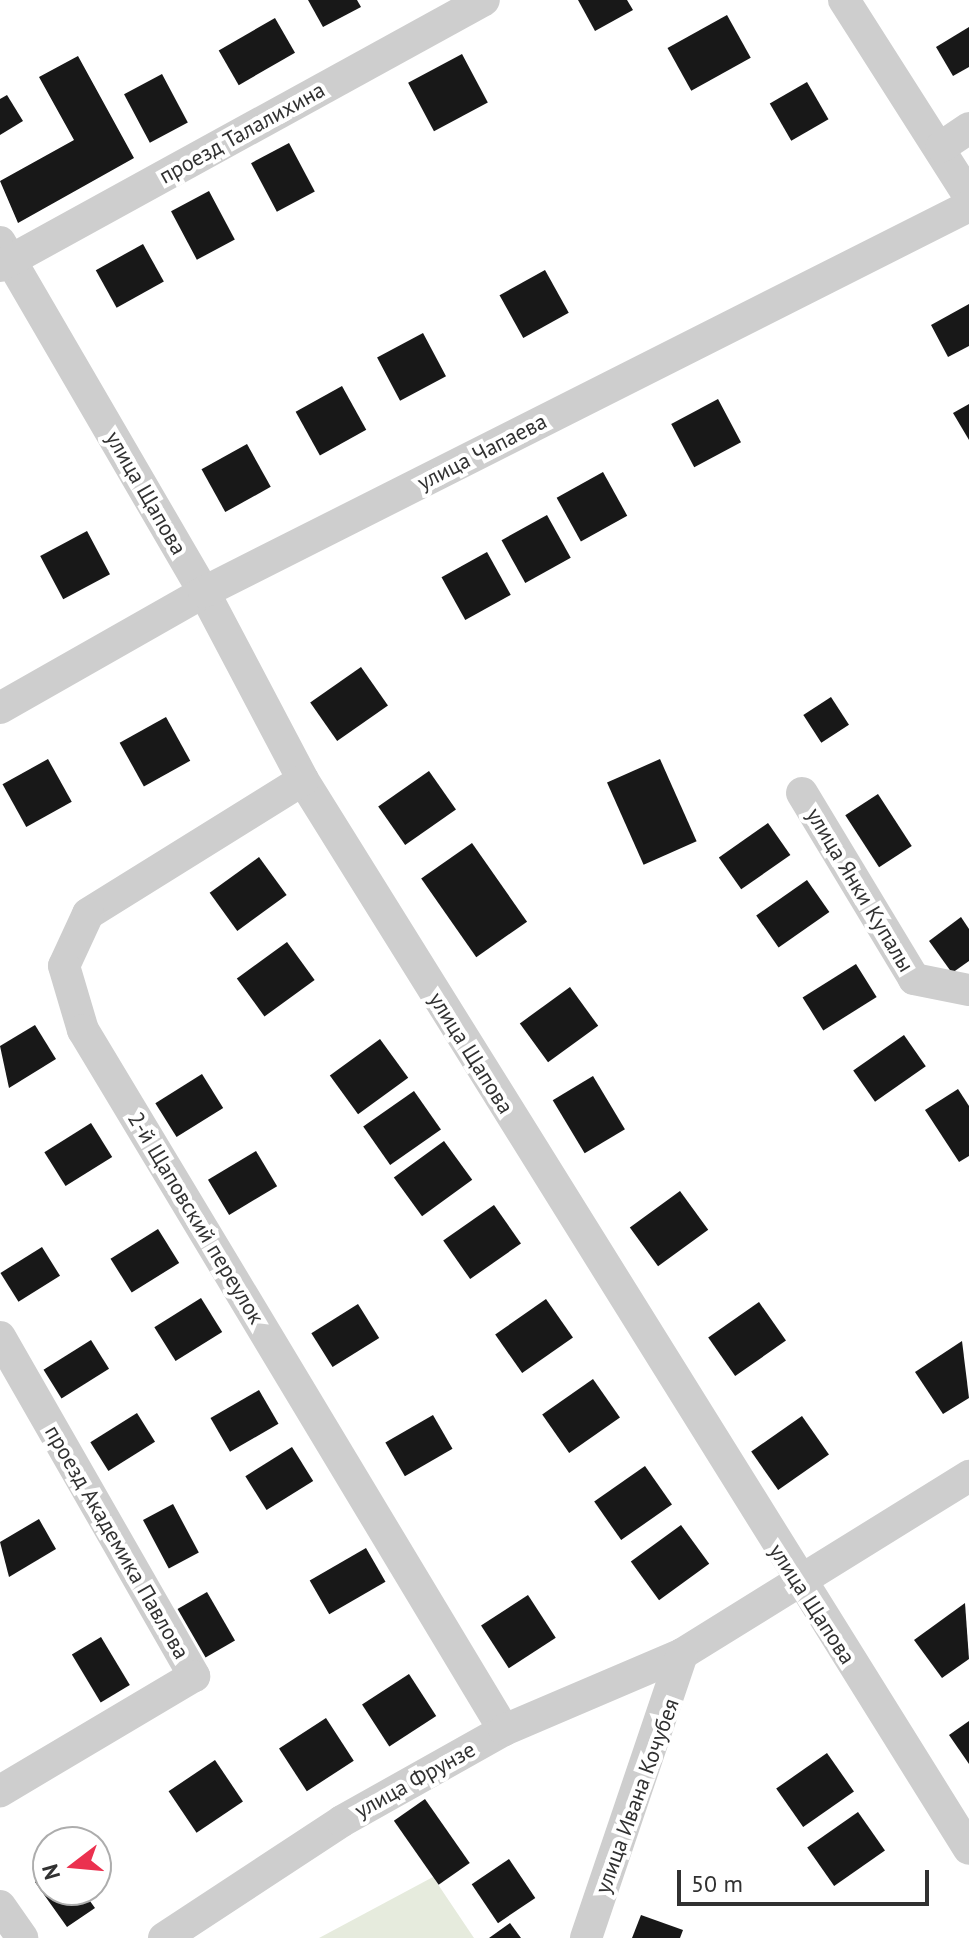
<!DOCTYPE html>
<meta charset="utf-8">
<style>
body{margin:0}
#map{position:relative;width:969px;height:1938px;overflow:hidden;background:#fff;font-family:"PT Sans",sans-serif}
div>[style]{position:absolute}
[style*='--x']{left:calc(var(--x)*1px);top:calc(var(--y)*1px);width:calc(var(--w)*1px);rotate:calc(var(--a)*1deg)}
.green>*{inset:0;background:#e6ebdd}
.building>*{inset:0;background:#181818;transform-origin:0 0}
.minor>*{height:32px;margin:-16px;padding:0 16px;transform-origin:16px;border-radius:16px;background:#cecece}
span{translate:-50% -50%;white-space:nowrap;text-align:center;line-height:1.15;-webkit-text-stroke:8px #fff;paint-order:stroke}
.street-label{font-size:22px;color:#313131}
.north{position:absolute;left:32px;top:1826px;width:80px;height:80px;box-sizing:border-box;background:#fff;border:2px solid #adadad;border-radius:50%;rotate:254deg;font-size:22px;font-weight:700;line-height:32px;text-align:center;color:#313131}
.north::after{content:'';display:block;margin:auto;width:28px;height:36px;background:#eb314f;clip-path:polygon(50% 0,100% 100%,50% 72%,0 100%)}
.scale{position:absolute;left:677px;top:1870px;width:252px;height:36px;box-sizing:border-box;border:4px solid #313131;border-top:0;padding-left:10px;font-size:24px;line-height:28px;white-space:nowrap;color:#313131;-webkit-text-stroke:6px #fff;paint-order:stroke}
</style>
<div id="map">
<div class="green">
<div style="clip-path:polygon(433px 1877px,474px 1938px,319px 1938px)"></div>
</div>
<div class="building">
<div style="clip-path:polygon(308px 0,357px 0,361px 7px,323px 27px)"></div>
<div style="clip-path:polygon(578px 0,627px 0,633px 10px,595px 31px)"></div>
<div style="left:727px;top:15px;width:49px;height:68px;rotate:61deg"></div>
<div style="left:275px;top:18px;width:40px;height:65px;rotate:60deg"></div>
<div style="clip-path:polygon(969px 27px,969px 67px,953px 76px,936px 47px)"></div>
<div style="left:462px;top:54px;width:55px;height:61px;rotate:62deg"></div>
<div style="clip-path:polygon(78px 56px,134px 158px,18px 223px,0 181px,74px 140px,39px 77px)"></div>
<div style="left:162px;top:74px;width:55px;height:43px;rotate:62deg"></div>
<div style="left:807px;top:82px;width:43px;height:43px;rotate:60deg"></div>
<div style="clip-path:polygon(7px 95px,23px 121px,0 135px,0 99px)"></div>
<div style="left:289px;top:143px;width:55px;height:43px;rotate:62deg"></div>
<div style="left:209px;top:191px;width:55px;height:43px;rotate:62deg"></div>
<div style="left:143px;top:244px;width:43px;height:54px;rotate:61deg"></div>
<div style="left:545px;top:270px;width:49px;height:52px;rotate:61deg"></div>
<div style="clip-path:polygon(969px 304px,969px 346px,948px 357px,931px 325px)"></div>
<div style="left:423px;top:333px;width:49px;height:52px;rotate:62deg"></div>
<div style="left:342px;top:386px;width:50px;height:53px;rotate:61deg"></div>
<div style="left:718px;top:399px;width:49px;height:53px;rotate:62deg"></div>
<div style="clip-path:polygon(969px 404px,969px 440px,953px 413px)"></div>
<div style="left:247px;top:444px;width:49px;height:52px;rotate:61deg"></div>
<div style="left:603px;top:472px;width:50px;height:53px;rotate:61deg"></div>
<div style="left:547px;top:515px;width:49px;height:52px;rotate:61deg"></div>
<div style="left:87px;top:531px;width:49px;height:53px;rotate:62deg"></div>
<div style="left:487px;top:552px;width:49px;height:52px;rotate:61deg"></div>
<div style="left:361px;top:667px;width:47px;height:62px;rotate:55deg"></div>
<div style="left:831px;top:697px;width:33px;height:33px;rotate:57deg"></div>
<div style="left:166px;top:717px;width:50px;height:53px;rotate:61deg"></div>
<div style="left:48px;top:759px;width:49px;height:52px;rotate:61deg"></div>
<div style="left:660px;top:759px;width:90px;height:58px;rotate:66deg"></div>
<div style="left:429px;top:771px;width:47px;height:62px;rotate:55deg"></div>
<div style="left:878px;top:794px;width:62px;height:39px;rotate:57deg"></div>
<div style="left:768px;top:823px;width:39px;height:60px;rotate:55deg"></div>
<div style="left:472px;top:843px;width:96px;height:62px;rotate:55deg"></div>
<div style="left:259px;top:857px;width:47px;height:61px;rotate:54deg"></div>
<div style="left:807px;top:880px;width:39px;height:62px;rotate:55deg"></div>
<div style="clip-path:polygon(961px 917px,969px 929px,969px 961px,952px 973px,929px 941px)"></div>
<div style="left:287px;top:942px;width:47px;height:62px;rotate:54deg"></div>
<div style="left:856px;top:964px;width:39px;height:63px;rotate:58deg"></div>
<div style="left:570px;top:987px;width:48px;height:62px;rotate:54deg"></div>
<div style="clip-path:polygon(35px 1025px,56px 1059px,9px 1088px,0 1046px)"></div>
<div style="left:904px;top:1035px;width:38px;height:62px;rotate:55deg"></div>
<div style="left:380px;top:1039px;width:48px;height:62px;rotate:54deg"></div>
<div style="left:202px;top:1074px;width:40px;height:55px;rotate:58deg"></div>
<div style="left:593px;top:1076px;width:62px;height:47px;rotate:59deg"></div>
<div style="clip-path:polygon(958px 1089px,969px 1106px,969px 1156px,959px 1162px,925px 1110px)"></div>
<div style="left:414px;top:1091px;width:47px;height:62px;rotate:55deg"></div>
<div style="left:91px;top:1123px;width:40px;height:55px;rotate:58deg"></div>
<div style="left:444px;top:1141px;width:48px;height:62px;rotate:54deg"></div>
<div style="left:256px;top:1151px;width:41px;height:56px;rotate:59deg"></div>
<div style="left:680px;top:1191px;width:48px;height:62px;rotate:54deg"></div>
<div style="left:494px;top:1205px;width:47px;height:62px;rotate:55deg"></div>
<div style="left:158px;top:1229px;width:40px;height:56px;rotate:58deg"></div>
<div style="left:42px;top:1247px;width:34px;height:49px;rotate:58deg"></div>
<div style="left:201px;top:1298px;width:40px;height:55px;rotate:58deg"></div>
<div style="left:546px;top:1299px;width:47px;height:62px;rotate:55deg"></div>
<div style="left:759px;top:1302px;width:47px;height:62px;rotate:55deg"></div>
<div style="left:358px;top:1304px;width:40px;height:55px;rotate:58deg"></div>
<div style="left:91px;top:1340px;width:34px;height:56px;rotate:58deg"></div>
<div style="clip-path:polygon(962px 1341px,969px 1398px,943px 1414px,915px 1372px)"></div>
<div style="left:593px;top:1379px;width:47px;height:62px;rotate:55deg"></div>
<div style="left:259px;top:1390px;width:39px;height:56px;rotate:60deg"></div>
<div style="left:137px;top:1413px;width:34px;height:55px;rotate:58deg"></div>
<div style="left:433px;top:1415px;width:39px;height:55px;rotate:60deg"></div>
<div style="left:802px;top:1416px;width:47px;height:62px;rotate:55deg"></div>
<div style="left:292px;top:1447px;width:40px;height:55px;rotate:58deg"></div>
<div style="left:645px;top:1466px;width:47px;height:62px;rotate:55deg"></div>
<div style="left:173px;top:1504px;width:55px;height:34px;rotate:62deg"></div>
<div style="clip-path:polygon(39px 1519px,56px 1549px,9px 1577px,0 1542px)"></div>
<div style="left:681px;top:1525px;width:48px;height:62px;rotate:54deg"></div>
<div style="left:366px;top:1548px;width:39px;height:65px;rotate:60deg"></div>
<div style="left:207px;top:1592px;width:56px;height:34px;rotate:60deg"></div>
<div style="left:528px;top:1595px;width:51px;height:56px;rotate:57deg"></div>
<div style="clip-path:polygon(965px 1603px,969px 1659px,942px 1678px,914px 1640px)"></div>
<div style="left:101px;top:1637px;width:56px;height:34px;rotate:59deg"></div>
<div style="left:409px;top:1674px;width:50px;height:56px;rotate:57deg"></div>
<div style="left:326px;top:1718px;width:51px;height:56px;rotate:57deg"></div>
<div style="clip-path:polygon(969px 1721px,969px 1764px,949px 1735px)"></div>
<div style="left:827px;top:1753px;width:47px;height:62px;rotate:55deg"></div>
<div style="left:215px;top:1760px;width:50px;height:56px;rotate:56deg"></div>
<div style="left:425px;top:1799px;width:78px;height:38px;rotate:55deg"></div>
<div style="left:858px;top:1812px;width:47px;height:62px;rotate:55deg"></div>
<div style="left:509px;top:1859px;width:47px;height:45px;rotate:56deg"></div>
<div style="clip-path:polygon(48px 1873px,48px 1890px,82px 1890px,95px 1908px,67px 1927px,35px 1882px)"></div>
<div style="clip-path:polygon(641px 1915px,683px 1930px,680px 1938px,632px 1938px)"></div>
<div style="clip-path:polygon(510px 1923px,521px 1938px,489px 1938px)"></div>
</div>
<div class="minor">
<div style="--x:844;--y:0;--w:232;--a:57.5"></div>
<div style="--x:941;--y:147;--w:34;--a:-34"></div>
<div style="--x:0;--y:242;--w:405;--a:59.8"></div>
<div style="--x:204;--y:592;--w:212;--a:62.2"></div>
<div style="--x:303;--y:780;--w:1259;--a:58.08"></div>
<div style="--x:0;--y:266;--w:552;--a:-28.79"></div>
<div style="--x:0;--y:708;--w:235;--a:-29.6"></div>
<div style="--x:204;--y:592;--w:857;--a:-26.77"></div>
<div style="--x:303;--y:780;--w:253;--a:148.1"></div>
<div style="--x:88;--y:914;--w:57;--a:114.8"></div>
<div style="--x:64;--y:966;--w:67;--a:73.5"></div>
<div style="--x:83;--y:1030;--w:817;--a:58.98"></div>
<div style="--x:802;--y:793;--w:217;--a:58.9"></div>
<div style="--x:914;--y:979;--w:56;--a:11.3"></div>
<div style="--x:0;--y:1337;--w:391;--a:60.2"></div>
<div style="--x:194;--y:1676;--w:226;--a:149.3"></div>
<div style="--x:0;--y:1906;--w:39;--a:55"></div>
<div style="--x:164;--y:1938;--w:213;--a:-33.3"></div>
<div style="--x:342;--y:1821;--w:186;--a:-29.3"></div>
<div style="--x:504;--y:1730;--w:194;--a:-23.1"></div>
<div style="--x:682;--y:1654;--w:338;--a:-31.8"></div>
<div style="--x:586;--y:1938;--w:300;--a:-71.3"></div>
</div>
<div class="street-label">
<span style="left:242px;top:133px;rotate:-29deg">проезд Талалихина</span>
<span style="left:482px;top:452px;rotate:-27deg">улица Чапаева</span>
<span style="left:146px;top:493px;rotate:60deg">улица Щапова</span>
<span style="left:860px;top:890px;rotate:59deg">улица Янки Купалы</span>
<span style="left:471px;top:1053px;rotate:58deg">улица Щапова</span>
<span style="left:196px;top:1218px;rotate:59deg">2-й Щаповский переулок</span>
<span style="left:117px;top:1542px;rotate:60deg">проезд Академика Павлова</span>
<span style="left:812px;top:1604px;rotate:57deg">улица Щапова</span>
<span style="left:415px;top:1780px;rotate:-29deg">улица Фрунзе</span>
<span style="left:637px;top:1796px;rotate:-70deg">улица Ивана Кочубея</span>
</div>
<div class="north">N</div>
<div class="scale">50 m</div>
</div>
